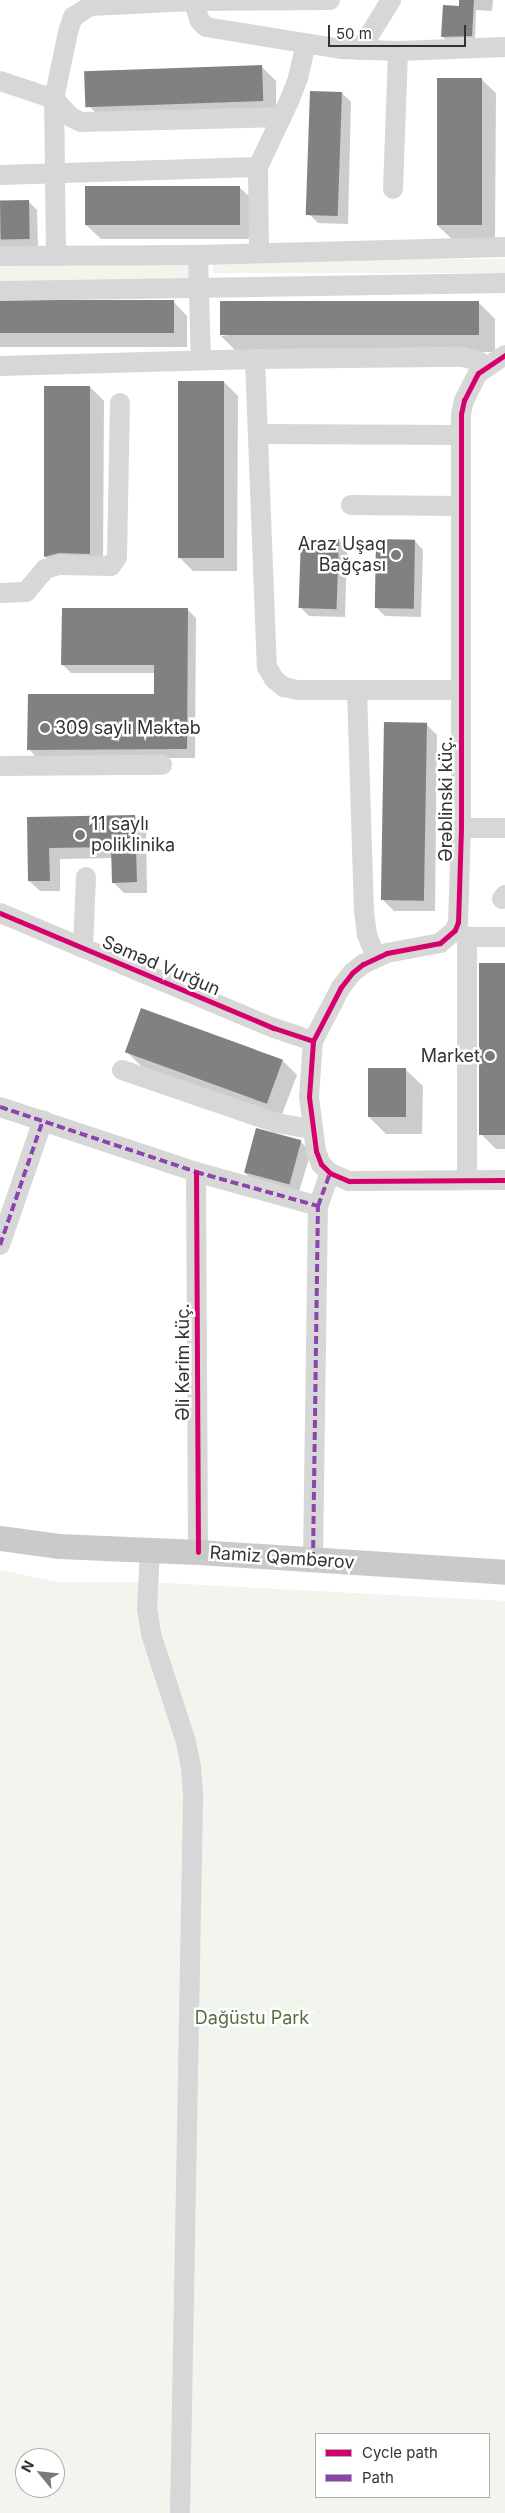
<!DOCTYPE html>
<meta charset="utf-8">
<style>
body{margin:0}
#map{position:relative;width:505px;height:2513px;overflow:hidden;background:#fff;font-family:Inter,sans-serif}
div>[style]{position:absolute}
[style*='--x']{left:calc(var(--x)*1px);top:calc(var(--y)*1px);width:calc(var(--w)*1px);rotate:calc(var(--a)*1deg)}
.green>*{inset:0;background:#f1f5ed;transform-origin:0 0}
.shadow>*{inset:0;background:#0003}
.building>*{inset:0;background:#818181;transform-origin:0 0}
.minor>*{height:20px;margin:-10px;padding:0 10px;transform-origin:10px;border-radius:10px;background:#d7d7d7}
.major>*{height:25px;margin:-12.5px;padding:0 12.5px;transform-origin:12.5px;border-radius:12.5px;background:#cacaca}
.quiet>*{height:4px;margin-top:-2px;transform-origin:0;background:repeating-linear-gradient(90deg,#8e44ad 0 8px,transparent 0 12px)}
.cycleway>*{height:5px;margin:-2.5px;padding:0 2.5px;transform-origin:2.5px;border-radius:2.5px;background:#d6006c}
.dots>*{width:14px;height:14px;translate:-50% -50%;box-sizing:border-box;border:2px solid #fff;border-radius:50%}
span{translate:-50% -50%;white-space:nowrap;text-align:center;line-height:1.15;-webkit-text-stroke:5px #fff;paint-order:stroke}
.poi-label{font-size:18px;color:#333}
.right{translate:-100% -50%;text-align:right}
.left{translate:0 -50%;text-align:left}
.street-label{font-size:18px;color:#333}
.park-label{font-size:18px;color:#56703f}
.legend{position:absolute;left:315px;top:2433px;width:175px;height:65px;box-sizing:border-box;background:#fff;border:1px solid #adadad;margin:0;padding:6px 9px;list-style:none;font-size:15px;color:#333}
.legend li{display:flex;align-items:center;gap:10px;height:25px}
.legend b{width:25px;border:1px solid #adadad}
.north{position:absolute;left:15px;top:2448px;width:50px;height:50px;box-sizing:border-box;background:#fff;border:1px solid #adadad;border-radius:50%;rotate:298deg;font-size:14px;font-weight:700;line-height:20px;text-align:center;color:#333}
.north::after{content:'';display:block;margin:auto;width:18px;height:22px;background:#7a7a7a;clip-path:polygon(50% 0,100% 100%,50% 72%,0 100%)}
.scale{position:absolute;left:328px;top:25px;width:138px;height:22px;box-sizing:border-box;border:2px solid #333;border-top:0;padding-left:6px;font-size:15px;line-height:18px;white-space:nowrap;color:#333;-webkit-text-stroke:4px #fff;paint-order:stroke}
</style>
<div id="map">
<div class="green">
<div style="left:505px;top:259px;width:14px;height:292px;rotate:90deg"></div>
<div style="left:0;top:265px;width:191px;height:18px"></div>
<div style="clip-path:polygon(evenodd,0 1570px,57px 1582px,148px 1582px,505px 1601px,505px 2513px,0 2513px,0 1570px,316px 2434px,489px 2434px,489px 2497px,316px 2497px,316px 2434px,0 1570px,25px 2458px,55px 2458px,55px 2488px,25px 2488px,25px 2458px)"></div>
</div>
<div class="shadow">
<div style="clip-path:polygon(460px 0,493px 0,492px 11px,476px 10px,475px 38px,445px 39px,443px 37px,460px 7px)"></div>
<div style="clip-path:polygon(262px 67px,276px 81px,276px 115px,100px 117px,86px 103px)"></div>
<div style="clip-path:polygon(481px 79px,496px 93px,495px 239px,452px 239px,437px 225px)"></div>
<div style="clip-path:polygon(342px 93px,351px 102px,348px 224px,318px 223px,309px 214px)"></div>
<div style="clip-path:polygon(239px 187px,254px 201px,254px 239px,101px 239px,86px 225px)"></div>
<div style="clip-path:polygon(28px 201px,37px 210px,38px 247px,0 248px,0 202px)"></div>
<div style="clip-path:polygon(173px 301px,187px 316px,187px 347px,0 347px,0 304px)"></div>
<div style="clip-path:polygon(478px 302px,495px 319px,495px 352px,238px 353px,221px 336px)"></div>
<div style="clip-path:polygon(224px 382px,238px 396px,237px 571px,193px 571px,179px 557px)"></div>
<div style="clip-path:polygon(90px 387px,104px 401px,103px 568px,59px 571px,45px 556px)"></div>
<div style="clip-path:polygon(339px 540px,347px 549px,345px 617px,309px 616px,300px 607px)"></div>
<div style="clip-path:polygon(415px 541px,423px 550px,421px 617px,385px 616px,376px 607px)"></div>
<div style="clip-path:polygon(187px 609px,196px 618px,195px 758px,37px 758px,29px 749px,155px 695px,155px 673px,71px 673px,63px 665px)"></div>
<div style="clip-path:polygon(426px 724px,437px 735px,435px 911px,394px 911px,383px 900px)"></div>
<div style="clip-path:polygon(135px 816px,146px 827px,147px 893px,124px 893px,113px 882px,113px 858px,60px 859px,60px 891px,40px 891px,29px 881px,28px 818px)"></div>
<div style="clip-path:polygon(505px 964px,505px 1149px,496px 1149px,482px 1135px)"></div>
<div style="clip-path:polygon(126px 1051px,282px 1060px,297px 1075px,281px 1117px,141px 1066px)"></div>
<div style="clip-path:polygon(405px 1069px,423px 1086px,422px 1134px,386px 1134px,369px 1117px)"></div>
<div style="clip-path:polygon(300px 1141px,311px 1152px,298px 1195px,255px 1183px,244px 1172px)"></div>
</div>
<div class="building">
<div style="clip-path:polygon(459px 0,474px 0,472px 36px,441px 37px,443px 5px,459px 6px)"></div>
<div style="left:262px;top:65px;width:36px;height:178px;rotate:88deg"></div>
<div style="left:437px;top:78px;width:45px;height:147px"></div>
<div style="left:310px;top:91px;width:32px;height:124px;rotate:2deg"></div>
<div style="left:85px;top:186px;width:155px;height:39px"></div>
<div style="left:29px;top:200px;width:39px;height:29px;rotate:89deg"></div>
<div style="left:174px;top:300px;width:33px;height:174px;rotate:90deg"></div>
<div style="left:479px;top:301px;width:34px;height:259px;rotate:90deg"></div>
<div style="left:178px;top:381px;width:46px;height:177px"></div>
<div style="clip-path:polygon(44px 386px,90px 386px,90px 554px,59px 553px,44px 557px)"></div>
<div style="left:301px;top:538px;width:38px;height:70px;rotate:2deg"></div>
<div style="left:376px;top:539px;width:39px;height:69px;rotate:1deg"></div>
<div style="clip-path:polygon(62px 608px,188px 608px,187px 749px,27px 750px,28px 694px,154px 694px,154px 665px,61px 665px)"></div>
<div style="left:384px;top:722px;width:43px;height:178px;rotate:1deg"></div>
<div style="clip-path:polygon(135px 815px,137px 882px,112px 883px,111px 847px,49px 848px,50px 881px,28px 881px,27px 817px)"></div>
<div style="left:479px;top:963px;width:26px;height:172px"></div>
<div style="left:141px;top:1008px;width:151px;height:47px;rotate:20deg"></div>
<div style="left:368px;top:1068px;width:38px;height:49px"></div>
<div style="left:256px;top:1128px;width:47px;height:46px;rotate:15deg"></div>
</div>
<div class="minor">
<div style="--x:193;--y:0;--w:22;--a:72"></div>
<div style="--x:200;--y:21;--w:8;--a:45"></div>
<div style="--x:206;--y:27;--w:138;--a:9.2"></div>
<div style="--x:342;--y:49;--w:56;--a:2"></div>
<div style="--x:398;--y:51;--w:107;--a:-2.1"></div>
<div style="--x:360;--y:50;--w:59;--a:-58.2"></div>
<div style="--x:0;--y:81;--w:57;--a:18.4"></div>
<div style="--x:54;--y:99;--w:25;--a:47"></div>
<div style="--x:71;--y:117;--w:11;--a:27"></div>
<div style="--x:81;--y:122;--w:201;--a:-1.4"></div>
<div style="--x:0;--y:175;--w:258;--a:-1.8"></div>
<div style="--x:393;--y:189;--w:138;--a:-87.9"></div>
<div style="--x:259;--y:252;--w:85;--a:-90.7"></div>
<div style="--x:258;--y:167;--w:75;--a:-64.8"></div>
<div style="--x:290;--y:99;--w:22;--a:-69"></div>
<div style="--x:298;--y:78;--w:36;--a:-77"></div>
<div style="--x:198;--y:255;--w:105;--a:88.4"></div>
<div style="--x:0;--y:256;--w:198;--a:-0.3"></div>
<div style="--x:198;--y:255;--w:307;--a:-1.5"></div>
<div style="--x:56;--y:256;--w:157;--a:-90.7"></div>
<div style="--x:54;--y:99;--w:68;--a:-78.2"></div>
<div style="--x:68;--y:32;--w:16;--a:-72"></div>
<div style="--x:73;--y:17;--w:20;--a:-33"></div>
<div style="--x:90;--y:6;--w:103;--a:-2.8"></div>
<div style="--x:193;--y:1;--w:137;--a:-0.4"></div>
<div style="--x:0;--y:291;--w:505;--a:-0.91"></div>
<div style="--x:505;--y:355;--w:32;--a:146"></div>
<div style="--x:478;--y:373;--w:30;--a:117"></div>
<div style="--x:464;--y:400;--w:14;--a:102"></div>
<div style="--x:461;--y:414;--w:414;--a:90"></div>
<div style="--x:461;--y:828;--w:94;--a:91.8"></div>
<div style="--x:458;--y:922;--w:9;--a:111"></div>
<div style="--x:455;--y:930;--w:20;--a:139"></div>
<div style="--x:440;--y:943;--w:54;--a:169.3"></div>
<div style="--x:387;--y:953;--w:26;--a:155"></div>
<div style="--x:363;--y:964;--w:14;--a:141"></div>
<div style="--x:352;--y:973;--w:18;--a:128"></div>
<div style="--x:341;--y:987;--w:61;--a:117.4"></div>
<div style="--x:313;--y:1041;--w:56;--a:94.1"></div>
<div style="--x:309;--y:1097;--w:54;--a:82.6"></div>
<div style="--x:316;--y:1151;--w:14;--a:69"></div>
<div style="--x:321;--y:1164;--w:13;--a:45"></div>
<div style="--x:330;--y:1173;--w:21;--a:23"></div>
<div style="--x:349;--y:1181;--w:156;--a:-0.4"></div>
<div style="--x:255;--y:359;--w:208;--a:-0.6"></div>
<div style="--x:463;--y:357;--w:16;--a:15"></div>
<div style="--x:478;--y:361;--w:9;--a:32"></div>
<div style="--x:0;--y:366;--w:255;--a:-1.6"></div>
<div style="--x:255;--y:359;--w:308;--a:87.8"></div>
<div style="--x:267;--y:667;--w:14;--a:60"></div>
<div style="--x:274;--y:679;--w:13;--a:39"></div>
<div style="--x:284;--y:687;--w:14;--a:12"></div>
<div style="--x:298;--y:690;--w:162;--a:0"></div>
<div style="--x:258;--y:434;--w:203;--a:0.3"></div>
<div style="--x:351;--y:505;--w:110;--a:0.5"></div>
<div style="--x:0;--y:593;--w:26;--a:-2"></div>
<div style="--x:26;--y:592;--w:30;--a:-50"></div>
<div style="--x:45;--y:569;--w:15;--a:-16"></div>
<div style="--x:59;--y:565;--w:52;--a:1.1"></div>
<div style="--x:111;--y:566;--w:11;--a:-56"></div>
<div style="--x:117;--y:557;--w:154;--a:-88.9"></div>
<div style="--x:357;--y:690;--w:221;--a:88.2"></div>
<div style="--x:364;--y:911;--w:24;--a:83"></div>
<div style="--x:367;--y:935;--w:24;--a:68"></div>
<div style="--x:0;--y:766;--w:162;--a:-0.4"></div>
<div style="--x:461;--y:828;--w:44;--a:0"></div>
<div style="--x:502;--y:899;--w:5;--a:-53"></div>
<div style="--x:0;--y:913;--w:297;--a:22.8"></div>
<div style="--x:274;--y:1028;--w:41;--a:18.4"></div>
<div style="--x:456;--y:931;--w:13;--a:29"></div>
<div style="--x:467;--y:937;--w:38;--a:0"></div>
<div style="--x:467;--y:937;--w:243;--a:90"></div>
<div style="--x:83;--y:948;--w:71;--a:-87.6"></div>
<div style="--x:122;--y:1070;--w:164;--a:18.9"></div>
<div style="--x:277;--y:1123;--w:36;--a:10"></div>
<div style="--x:0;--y:1107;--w:206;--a:18.3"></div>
<div style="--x:196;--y:1172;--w:127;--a:15.6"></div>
<div style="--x:318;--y:1206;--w:35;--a:-70"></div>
<div style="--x:196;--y:1172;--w:380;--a:89.7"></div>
<div style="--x:0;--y:1245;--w:132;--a:-71"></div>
<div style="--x:150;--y:1550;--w:58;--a:93"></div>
<div style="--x:147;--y:1608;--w:26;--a:81"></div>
<div style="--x:151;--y:1634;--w:114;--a:72"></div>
<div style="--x:186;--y:1742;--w:25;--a:79"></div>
<div style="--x:191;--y:1767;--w:32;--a:86"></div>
<div style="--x:193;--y:1799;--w:714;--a:91.04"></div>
<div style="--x:313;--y:1560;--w:354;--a:-89.2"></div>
</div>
<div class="major">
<div style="--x:0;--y:1538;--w:60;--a:7.7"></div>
<div style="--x:59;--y:1546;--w:139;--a:2.5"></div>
<div style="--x:198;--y:1552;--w:308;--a:3.7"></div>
</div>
<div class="quiet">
<div style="--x:0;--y:1107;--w:206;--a:18.3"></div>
<div style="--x:196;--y:1172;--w:127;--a:15.6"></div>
<div style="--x:318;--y:1206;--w:35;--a:-70"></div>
<div style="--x:0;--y:1245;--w:132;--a:-71"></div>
<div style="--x:313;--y:1560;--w:354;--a:-89.2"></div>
</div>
<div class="cycleway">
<div style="--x:505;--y:355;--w:32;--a:146"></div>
<div style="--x:478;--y:373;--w:30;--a:117"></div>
<div style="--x:464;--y:400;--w:14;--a:102"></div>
<div style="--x:461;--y:414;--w:414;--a:90"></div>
<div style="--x:461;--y:828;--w:94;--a:91.8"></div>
<div style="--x:458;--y:922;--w:9;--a:111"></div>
<div style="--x:455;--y:930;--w:20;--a:139"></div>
<div style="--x:440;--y:943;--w:54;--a:169.3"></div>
<div style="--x:387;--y:953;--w:26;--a:155"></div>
<div style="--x:363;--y:964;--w:14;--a:141"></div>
<div style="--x:352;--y:973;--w:18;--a:128"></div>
<div style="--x:341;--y:987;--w:61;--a:117.4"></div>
<div style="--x:313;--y:1041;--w:56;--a:94.1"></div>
<div style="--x:309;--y:1097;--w:54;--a:82.6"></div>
<div style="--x:316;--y:1151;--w:14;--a:69"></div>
<div style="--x:321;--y:1164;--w:13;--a:45"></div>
<div style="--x:330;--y:1173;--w:21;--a:23"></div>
<div style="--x:349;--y:1181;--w:156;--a:-0.4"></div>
<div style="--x:0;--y:913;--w:297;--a:22.8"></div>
<div style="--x:274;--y:1028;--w:41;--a:18.4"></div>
<div style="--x:196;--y:1172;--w:380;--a:89.7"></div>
</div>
<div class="dots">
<div style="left:396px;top:555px;background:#7a7a7a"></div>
<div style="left:45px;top:728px;background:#7a7a7a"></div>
<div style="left:80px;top:835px;background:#7a7a7a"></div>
<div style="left:490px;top:1056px;background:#7a7a7a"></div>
</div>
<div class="poi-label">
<span class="right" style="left:386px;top:555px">Araz Uşaq<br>Bağçası</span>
<span class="left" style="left:55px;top:728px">309 saylı Məktəb</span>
<span class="left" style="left:91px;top:835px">11 saylı<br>poliklinika</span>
<span class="right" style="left:480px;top:1056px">Market</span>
</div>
<div class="street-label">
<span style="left:446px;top:799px;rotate:-90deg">Ərəblinski küç.</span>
<span style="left:161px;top:966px;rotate:23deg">Səməd Vurğun</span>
<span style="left:183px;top:1362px;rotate:-90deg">Əli Kərim küç.</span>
<span style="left:282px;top:1558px;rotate:4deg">Ramiz Qəmbərov</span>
</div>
<div class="park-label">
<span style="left:252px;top:2018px">Dağüstu Park</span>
</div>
<ul class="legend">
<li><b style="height:6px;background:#d6006c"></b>Cycle path</li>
<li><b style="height:6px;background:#8e44ad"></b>Path</li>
</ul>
<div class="north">N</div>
<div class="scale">50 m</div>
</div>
